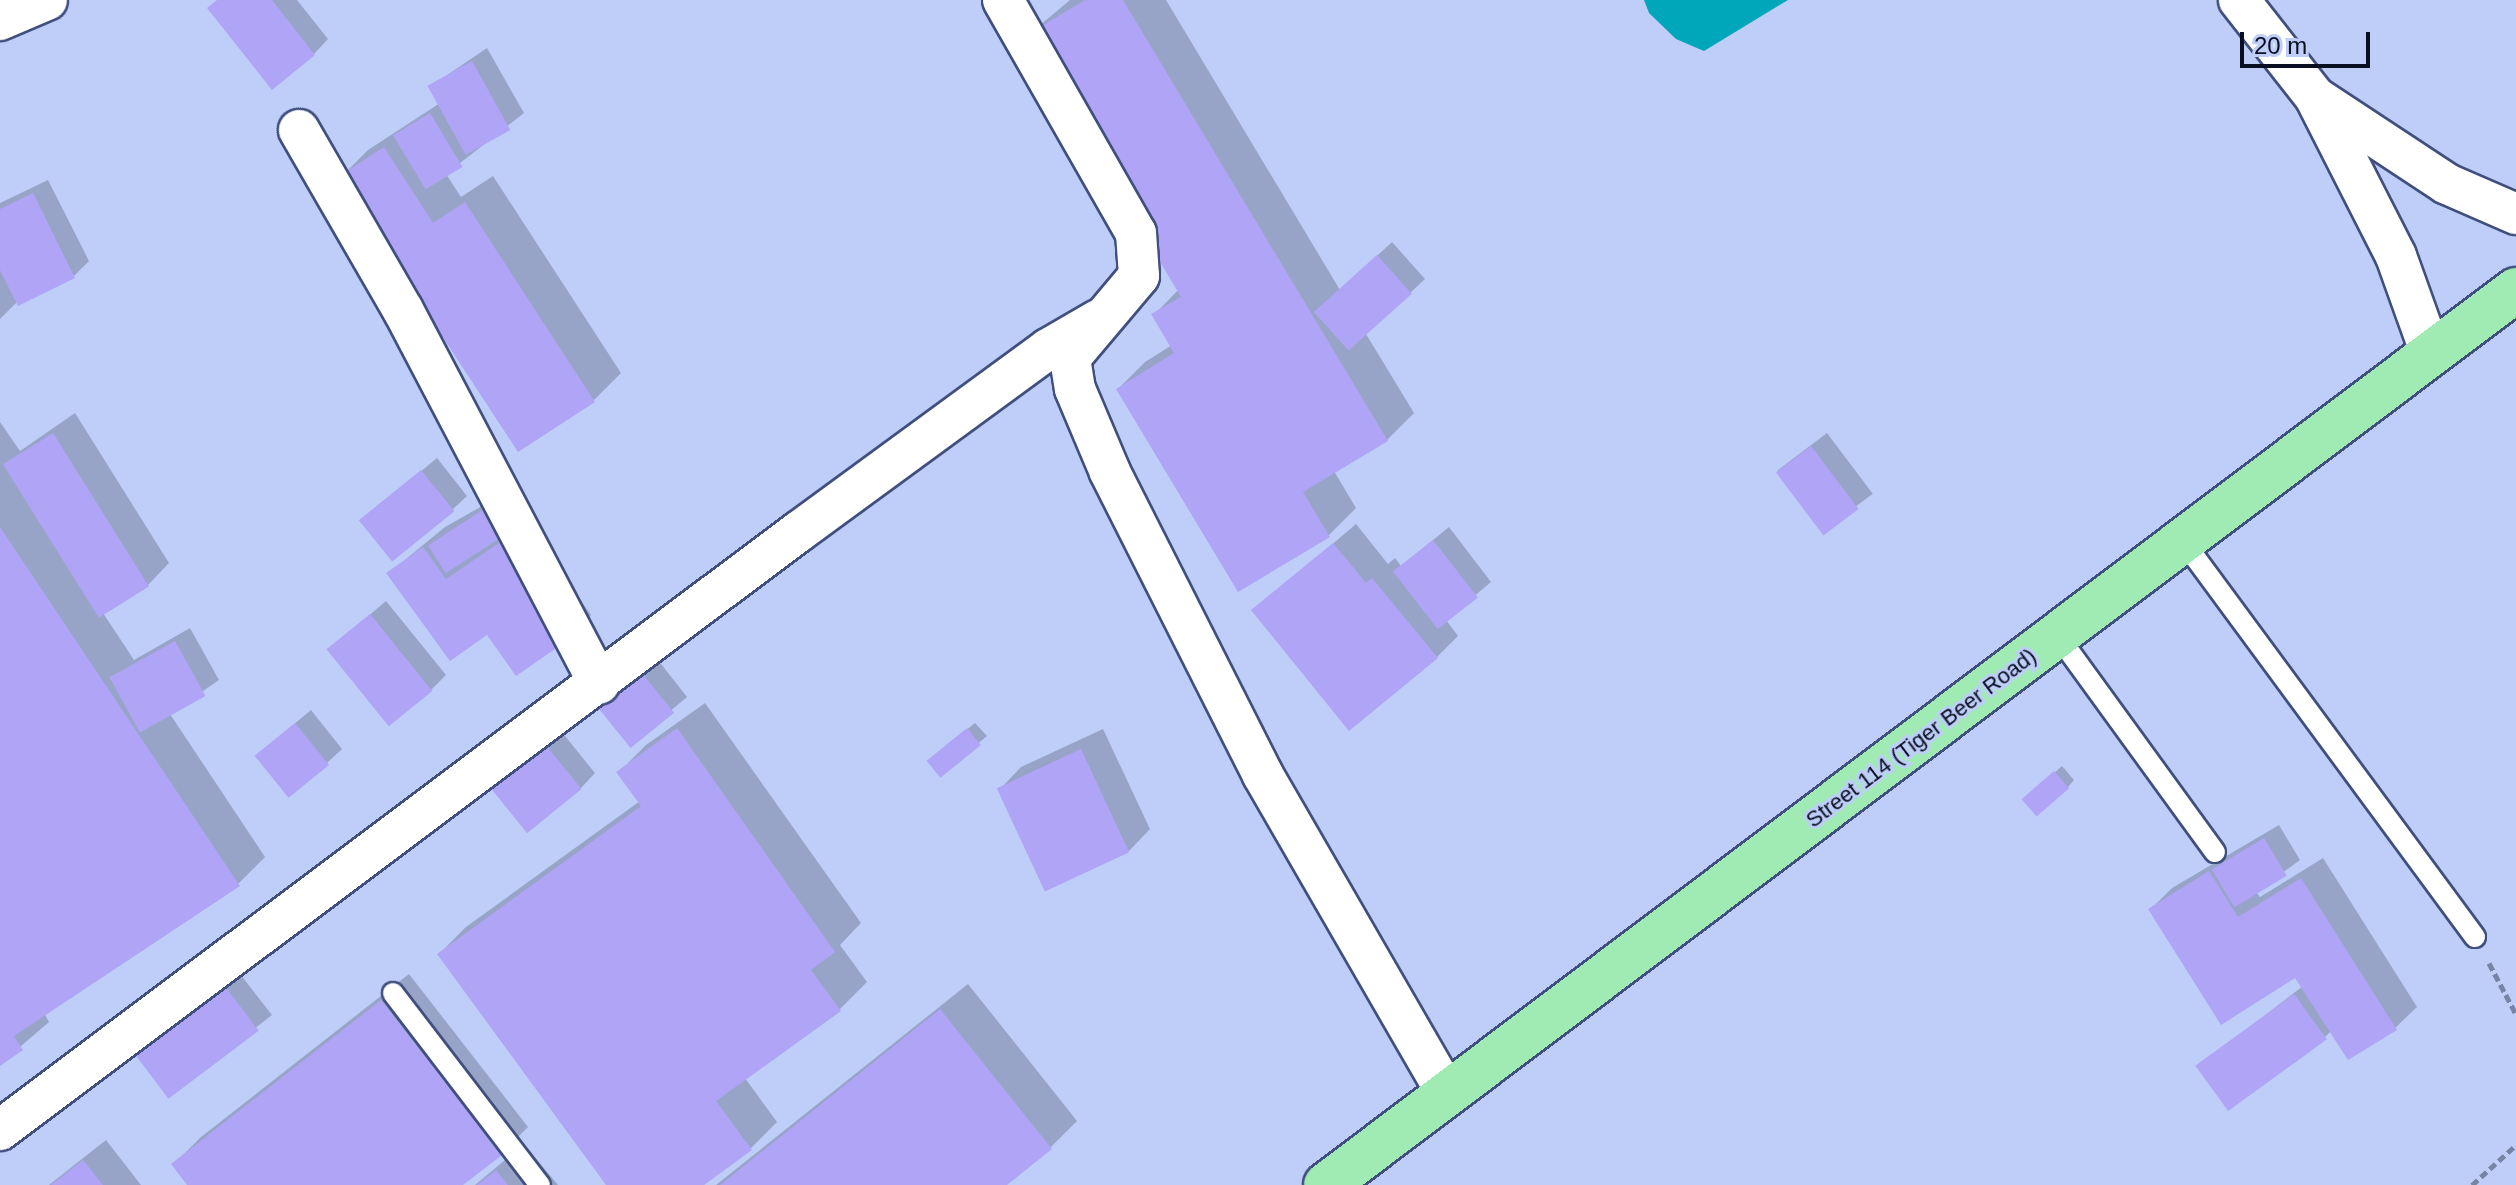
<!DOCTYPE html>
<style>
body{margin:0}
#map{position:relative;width:2516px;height:1185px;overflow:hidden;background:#becef9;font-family:Helvetica,sans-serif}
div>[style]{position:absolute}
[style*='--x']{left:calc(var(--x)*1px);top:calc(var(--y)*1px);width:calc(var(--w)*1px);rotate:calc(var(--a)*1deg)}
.water>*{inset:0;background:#00a7bb}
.shadow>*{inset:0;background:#0003;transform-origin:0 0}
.building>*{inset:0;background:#afa4f6;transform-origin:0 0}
.path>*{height:5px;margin-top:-2.5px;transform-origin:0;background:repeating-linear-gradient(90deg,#7884a6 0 8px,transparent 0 12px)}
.roads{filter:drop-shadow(2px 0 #404f7e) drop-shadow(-2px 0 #404f7e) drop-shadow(0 2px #404f7e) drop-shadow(0 -2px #404f7e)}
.lane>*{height:20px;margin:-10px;padding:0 10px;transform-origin:10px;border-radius:10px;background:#fff}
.street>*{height:40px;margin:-20px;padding:0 20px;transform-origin:20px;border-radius:20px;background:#fff}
.primary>*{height:44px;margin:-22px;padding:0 22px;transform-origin:22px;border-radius:22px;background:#9febb3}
span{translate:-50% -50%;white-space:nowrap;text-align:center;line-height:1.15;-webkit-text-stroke:6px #becef9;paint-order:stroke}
.street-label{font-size:22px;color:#090e21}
.scale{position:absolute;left:2240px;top:32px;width:130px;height:36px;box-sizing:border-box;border:4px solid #090e21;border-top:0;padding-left:10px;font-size:24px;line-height:28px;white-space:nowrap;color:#090e21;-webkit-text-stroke:6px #becef9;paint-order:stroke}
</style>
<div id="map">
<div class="water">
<div style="clip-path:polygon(1644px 0,1788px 0,1704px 51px,1676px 39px,1649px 13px)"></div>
</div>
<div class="shadow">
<div style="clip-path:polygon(217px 0,297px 0,328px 39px,314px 54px)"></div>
<div style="clip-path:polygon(1070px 0,1166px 0,1340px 290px,1392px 242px,1425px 279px,1366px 334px,1414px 413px,1387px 440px,1334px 471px,1356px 508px,1329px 535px,1238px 589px,1118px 389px,1145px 362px,1172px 345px,1154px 315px,1179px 289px,1027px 36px)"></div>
<div style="clip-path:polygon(487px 48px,524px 113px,446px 174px,461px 197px,493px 176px,621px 373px,594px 400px,519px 449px,341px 177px,368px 150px,440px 103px,431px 86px)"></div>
<div style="clip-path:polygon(48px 180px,89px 261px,74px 276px,18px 301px,0 319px,0 203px)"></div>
<div style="clip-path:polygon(75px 413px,169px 563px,148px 585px,103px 613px,134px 660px,190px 628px,219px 680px,170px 714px,265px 857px,238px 884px,44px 1013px,49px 1022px,0 1064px,0 422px,20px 451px)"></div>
<div style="left:1827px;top:433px;width:76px;height:62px;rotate:53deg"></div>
<div style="clip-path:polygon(437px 458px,467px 496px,452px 510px,362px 520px)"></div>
<div style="clip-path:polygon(500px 496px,524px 521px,591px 615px,570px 636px,487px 632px,389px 573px,445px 527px)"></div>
<div style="clip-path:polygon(1356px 524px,1388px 564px,1395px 558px,1401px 566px,1449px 527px,1491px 582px,1446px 620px,1458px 636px,1437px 657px,1254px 611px)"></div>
<div style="clip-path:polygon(386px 601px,446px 675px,431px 690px,328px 650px)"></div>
<div style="clip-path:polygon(658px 660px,687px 697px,630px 745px,615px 694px)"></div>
<div style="clip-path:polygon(705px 703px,861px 923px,840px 945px,867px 982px,840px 1009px,745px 1078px,777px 1122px,750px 1149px,700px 1185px,608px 1185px,439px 954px,466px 927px,640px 801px,619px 772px,646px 745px)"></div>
<div style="clip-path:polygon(311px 710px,342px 749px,327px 763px,257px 755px)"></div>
<div style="clip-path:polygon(975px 723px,987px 736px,940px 775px,936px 754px)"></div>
<div style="clip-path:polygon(1103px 729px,1150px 829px,1129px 851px,1000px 789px,1021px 767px)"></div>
<div style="clip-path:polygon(561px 731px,595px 773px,581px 788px,492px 788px)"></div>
<div style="clip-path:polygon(2062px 766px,2074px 780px,2068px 787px,2032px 793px)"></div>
<div style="clip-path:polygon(2279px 825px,2300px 860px,2256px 892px,2260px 897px,2323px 858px,2417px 1007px,2395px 1028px,2331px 1031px,2325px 1037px,2198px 1067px,2303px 986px,2296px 975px,2151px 909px,2172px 888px)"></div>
<div style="left:240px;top:974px;width:52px;height:129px;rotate:52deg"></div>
<div style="clip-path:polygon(409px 974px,528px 1127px,501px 1154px,460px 1185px,190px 1185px,174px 1164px,201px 1137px)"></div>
<div style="clip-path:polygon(968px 984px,1077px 1121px,1050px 1148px,1004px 1185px,716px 1185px)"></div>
<div style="clip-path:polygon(106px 1140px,141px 1185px,49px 1185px)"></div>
<div style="clip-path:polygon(524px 1144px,558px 1185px,475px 1185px)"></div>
</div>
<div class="building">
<div style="clip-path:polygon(217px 0,272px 0,315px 55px,272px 90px,207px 8px)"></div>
<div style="clip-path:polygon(1085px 0,1123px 0,1388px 441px,1303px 492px,1330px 537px,1238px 592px,1116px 389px,1174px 353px,1151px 314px,1181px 297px,1025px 36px)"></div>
<div style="left:472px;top:61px;width:79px;height:51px;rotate:61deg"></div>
<div style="left:430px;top:113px;width:63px;height:43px;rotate:59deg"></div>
<div style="clip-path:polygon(384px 147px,433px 223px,465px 202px,595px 402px,518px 452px,338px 177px)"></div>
<div style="clip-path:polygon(33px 193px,75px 278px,18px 306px,0 270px,0 209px)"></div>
<div style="left:1377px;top:255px;width:52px;height:85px;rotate:48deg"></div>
<div style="left:53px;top:433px;width:181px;height:59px;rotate:58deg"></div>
<div style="left:1811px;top:446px;width:79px;height:44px;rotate:53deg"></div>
<div style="left:421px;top:470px;width:53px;height:80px;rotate:51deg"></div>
<div style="left:484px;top:509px;width:33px;height:67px;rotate:57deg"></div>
<div style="clip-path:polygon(0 527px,240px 886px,14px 1036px,23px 1050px,0 1066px)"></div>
<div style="left:1433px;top:540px;width:73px;height:51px;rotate:52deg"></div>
<div style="clip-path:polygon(502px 541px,571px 638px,516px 676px,487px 635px,450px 661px,386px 573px,423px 547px,446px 579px)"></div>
<div style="clip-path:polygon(1333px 543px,1366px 583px,1372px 578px,1438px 658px,1349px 731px,1251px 610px)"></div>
<div style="left:370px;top:614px;width:99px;height:56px;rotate:51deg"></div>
<div style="left:175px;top:641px;width:63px;height:75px;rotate:61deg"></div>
<div style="left:642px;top:673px;width:51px;height:56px;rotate:51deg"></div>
<div style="left:295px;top:723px;width:54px;height:52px;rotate:51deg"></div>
<div style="clip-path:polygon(677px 728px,835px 952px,811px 970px,841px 1011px,716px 1101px,752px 1150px,704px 1185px,606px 1185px,437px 954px,641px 806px,616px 772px)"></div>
<div style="left:967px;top:728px;width:22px;height:52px;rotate:51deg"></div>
<div style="left:545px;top:744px;width:58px;height:70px;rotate:51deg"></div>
<div style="left:1081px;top:749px;width:114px;height:93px;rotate:65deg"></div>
<div style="left:2054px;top:771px;width:23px;height:43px;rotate:49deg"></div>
<div style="left:2264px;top:838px;width:44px;height:61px;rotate:59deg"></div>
<div style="clip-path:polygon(2209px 871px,2238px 917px,2301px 878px,2397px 1030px,2348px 1060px,2295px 978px,2221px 1025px,2148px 909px)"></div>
<div style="left:225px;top:986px;width:56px;height:113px;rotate:53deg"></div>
<div style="left:2294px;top:994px;width:56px;height:122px;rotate:54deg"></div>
<div style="clip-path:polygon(381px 1000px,502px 1155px,463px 1185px,187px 1185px,171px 1164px)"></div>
<div style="clip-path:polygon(940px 1009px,1052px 1149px,1007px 1185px,720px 1185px)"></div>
<div style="clip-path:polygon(83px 1160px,103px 1185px,51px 1185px)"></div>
<div style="clip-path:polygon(496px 1170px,508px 1185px,477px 1185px)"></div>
</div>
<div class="path">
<div style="--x:2489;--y:963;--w:58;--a:62.1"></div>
<div style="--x:2472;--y:1185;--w:59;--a:-42.3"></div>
</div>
<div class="roads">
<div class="lane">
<div style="--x:2183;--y:541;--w:492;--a:53.6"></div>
<div style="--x:2058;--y:636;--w:267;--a:54"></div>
<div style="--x:393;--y:993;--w:242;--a:52.6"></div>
</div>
<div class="street">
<div style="--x:1003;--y:0;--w:268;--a:60.3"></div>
<div style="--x:1136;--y:233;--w:43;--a:86"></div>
<div style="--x:1139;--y:276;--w:107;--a:130.1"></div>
<div style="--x:1070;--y:358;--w:31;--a:81"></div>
<div style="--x:1075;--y:389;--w:90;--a:67.1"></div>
<div style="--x:1110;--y:472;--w:339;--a:63.2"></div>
<div style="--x:1263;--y:775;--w:368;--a:60"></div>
<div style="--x:2239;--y:0;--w:123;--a:51.9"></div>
<div style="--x:2315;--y:97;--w:178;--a:63"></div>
<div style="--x:2396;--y:256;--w:104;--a:70.3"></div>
<div style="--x:0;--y:20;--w:51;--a:-23.1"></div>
<div style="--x:2318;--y:99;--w:154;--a:33.4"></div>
<div style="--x:2447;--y:184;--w:75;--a:23.5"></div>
<div style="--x:299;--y:130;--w:208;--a:60"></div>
<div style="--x:403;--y:310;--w:422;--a:62.3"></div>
<div style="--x:0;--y:1130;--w:997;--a:-36.85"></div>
<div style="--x:798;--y:532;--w:310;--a:-36.2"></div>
<div style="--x:1048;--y:349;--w:58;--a:-30.1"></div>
</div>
<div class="primary">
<div style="--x:1326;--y:1185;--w:1489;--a:-36.95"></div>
</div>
</div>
<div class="street-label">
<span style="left:1921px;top:738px;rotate:-37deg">Street 114 (Tiger Beer Road)</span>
</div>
<div class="scale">20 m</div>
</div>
